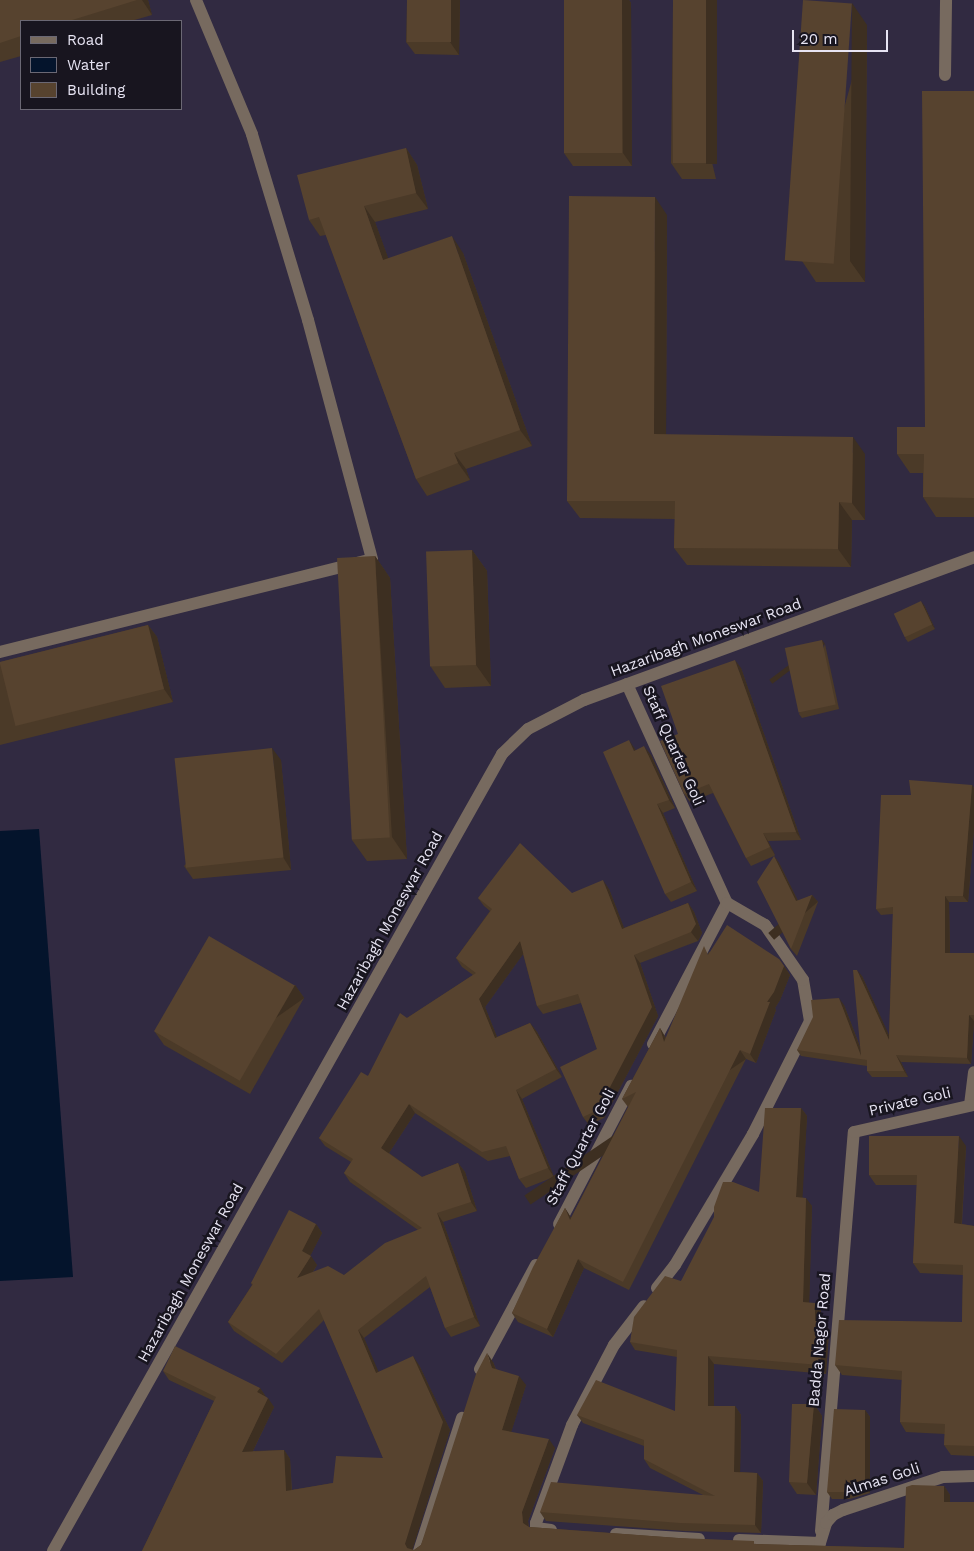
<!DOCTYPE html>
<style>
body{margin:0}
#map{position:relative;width:974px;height:1551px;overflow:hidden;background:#312a41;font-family:"Work Sans",sans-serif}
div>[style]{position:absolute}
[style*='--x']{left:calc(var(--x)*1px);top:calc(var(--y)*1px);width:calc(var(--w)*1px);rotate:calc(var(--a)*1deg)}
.water>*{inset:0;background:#04142c}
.minor>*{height:12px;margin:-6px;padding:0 6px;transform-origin:6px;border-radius:6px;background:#776a5f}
.wall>*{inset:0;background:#4b3a28}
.shaded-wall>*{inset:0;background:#3d2f21;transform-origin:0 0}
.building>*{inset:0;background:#57432f;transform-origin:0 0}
span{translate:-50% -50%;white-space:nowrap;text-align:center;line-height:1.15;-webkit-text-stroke:5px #18151f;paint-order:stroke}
.street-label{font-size:15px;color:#e7e4f3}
.legend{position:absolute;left:20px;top:20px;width:162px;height:90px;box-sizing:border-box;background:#18151f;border:1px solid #6b6874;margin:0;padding:6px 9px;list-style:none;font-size:15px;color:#e7e4f3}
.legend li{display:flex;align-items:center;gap:10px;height:25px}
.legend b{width:25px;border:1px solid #6b6874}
.scale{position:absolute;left:792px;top:30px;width:96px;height:22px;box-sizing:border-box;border:2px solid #e7e4f3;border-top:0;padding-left:6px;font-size:15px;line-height:18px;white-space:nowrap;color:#e7e4f3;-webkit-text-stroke:4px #18151f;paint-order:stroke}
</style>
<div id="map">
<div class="water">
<div style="clip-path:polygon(39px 829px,73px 1277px,0 1281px,0 831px)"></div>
</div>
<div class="minor">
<div style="--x:945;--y:75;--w:75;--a:-89.2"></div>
<div style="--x:0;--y:652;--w:383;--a:-14"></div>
<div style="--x:372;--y:559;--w:247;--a:-105"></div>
<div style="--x:308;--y:320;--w:194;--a:-106.8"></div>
<div style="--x:252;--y:134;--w:145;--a:-112.7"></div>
<div style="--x:627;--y:684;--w:241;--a:65.5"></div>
<div style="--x:653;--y:1044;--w:159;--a:-62.3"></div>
<div style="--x:970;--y:1105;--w:33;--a:-83"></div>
<div style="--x:559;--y:1224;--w:156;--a:-62.4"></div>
<div style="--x:657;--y:1288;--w:29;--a:-52"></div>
<div style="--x:675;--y:1265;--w:152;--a:-59.2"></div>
<div style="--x:753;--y:1134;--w:127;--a:-63.2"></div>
<div style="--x:810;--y:1021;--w:42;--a:-99.7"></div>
<div style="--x:803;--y:980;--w:67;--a:-124.6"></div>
<div style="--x:765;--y:925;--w:44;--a:-149.9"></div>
<div style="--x:480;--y:1369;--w:118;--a:-61.7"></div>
<div style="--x:551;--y:1530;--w:15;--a:-172"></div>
<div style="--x:536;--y:1528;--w:5;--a:-90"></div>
<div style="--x:536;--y:1523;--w:104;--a:-69.8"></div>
<div style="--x:572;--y:1425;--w:90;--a:-62.3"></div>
<div style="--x:614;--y:1345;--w:49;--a:-52.4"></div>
<div style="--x:821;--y:1531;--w:400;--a:-85.3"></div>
<div style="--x:854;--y:1132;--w:123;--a:-12.7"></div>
<div style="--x:616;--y:1534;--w:83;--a:3.4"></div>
<div style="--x:739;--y:1540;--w:81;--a:2.1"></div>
<div style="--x:820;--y:1543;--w:21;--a:-73"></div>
<div style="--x:826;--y:1523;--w:11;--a:-49"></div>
<div style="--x:833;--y:1515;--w:11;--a:-27"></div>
<div style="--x:843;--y:1510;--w:105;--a:-18.3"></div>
<div style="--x:943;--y:1477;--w:31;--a:-2"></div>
<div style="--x:53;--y:1551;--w:915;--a:-60.6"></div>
<div style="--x:502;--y:754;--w:36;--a:-44"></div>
<div style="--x:528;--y:729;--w:63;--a:-27.4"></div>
<div style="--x:584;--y:700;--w:415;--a:-20.1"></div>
<div style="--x:419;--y:1551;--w:140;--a:-72.1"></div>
</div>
<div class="wall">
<div style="clip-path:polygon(0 0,148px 0,152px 15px,131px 21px,21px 21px,21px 56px,0 62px)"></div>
<div style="clip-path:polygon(407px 0,460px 0,459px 55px,415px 54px,406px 42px)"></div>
<div style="clip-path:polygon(564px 0,629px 0,631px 3px,632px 166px,573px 166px,564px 153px)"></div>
<div style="clip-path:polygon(673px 0,716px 179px,682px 179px,671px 163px)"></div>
<div style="clip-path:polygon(867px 25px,865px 282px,816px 282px,802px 261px)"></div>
<div style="clip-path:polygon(974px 91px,974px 517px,936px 517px,923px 497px,923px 473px,910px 473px,897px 454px,925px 427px)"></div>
<div style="clip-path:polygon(406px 148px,417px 165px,428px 209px,375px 222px,388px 258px,463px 253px,532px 446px,466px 469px,470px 480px,427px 496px,416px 479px,326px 235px,320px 236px,309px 220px)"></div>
<div style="clip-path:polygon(667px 215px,666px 435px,865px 454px,865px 520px,852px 520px,851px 567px,687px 565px,674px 548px,675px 519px,580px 518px,567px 501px)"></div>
<div style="clip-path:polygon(472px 550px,487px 571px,491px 686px,445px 688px,431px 667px)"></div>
<div style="clip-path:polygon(375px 556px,390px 578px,407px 859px,367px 861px,352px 840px)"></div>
<div style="clip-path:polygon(924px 605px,935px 629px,908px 642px,905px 638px)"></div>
<div style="clip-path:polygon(148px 625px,157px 637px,173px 702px,0 745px,0 662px)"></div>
<div style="clip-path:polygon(825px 644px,839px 709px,802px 718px,799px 714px)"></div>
<div style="clip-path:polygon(741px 668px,801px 840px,768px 841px,775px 855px,774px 856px,779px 863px,798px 901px,812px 895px,818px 902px,797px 956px,791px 949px,774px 856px,751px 866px,746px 858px,713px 793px,690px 802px,684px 794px,678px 734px)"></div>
<div style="clip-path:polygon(636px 750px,651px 755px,675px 808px,663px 813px,697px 891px,671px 902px,665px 894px)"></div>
<div style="clip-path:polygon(281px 760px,291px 870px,193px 879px,184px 866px)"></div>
<div style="clip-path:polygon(972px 785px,974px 788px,974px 829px,968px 902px,949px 902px,950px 953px,974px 953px,974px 1022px,971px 1064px,901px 1062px,908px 1077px,872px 1077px,867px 1071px,867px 1066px,801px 1056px,797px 1050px,844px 1005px,861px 1049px,862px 976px,889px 1036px,893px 914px,881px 915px,876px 909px,911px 795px)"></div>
<div style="clip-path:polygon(609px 889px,624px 928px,688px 903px,694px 912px,702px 933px,698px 941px,640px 963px,658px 1016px,604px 1118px,589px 1125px,583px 1117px,597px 1049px,581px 1003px,543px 1014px,537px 1006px,523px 954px,485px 1007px,497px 1037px,530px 1023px,537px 1032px,562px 1077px,522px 1099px,554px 1177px,526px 1188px,519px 1179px,510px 1156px,488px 1161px,415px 1113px,389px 1153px,422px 1177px,458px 1163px,465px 1172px,477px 1211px,443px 1222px,480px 1326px,451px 1337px,445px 1328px,430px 1287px,364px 1338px,378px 1372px,419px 1365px,450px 1430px,412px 1550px,414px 1550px,421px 1545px,493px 1362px,496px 1369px,526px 1385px,511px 1432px,555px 1448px,528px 1521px,529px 1527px,757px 1544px,904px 1548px,944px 1486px,950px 1495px,950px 1502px,974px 1551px,142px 1551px,214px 1401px,169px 1380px,163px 1371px,260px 1388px,266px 1397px,274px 1407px,253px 1451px,284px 1450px,290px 1459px,292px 1490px,333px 1483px,383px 1458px,324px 1320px,282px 1363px,234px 1331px,228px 1322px,252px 1285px,251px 1283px,316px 1224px,322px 1233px,310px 1256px,317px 1265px,313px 1272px,344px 1275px,418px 1230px,350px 1182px,344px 1173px,351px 1162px,325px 1146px,319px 1138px,368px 1076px,407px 1018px,473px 975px,462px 967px,456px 958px,490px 911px,484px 906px,478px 898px,572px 893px)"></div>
<div style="clip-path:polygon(709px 952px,779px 959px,790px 975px,780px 1000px,775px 1008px,776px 1010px,756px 1063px,746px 1059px,629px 1290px,584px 1268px,553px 1337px,518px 1322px,512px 1313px,565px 1208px,571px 1218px,628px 1107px,622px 1099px,660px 1028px,666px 1038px)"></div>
<div style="clip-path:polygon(295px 985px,304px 998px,250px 1094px,164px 1045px,155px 1032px)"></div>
<div style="clip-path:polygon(801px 1108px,807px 1116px,802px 1197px,812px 1206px,809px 1303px,815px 1303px,821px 1311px,820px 1321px,824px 1321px,829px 1330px,826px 1374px,714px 1364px,714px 1406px,735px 1406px,741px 1415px,740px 1472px,757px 1473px,763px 1481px,761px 1533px,685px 1531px,546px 1521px,540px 1512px,703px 1495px,650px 1468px,644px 1459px,644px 1446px,583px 1423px,577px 1415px,675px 1411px,677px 1357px,635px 1350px,630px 1342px,681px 1281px,759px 1192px)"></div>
<div style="clip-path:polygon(966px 1146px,962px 1224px,974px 1226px,974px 1456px,951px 1455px,944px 1445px,945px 1434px,906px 1432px,900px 1422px,902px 1380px,842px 1375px,835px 1365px,962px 1322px,963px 1275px,920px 1273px,913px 1263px,917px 1185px,876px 1185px,869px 1175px)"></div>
<div style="clip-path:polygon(814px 1404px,822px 1416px,816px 1495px,797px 1494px,789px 1482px)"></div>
<div style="clip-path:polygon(865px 1410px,870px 1417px,870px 1493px,850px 1499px,832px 1499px,827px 1492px)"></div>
</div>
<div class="shaded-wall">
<div style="clip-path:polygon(142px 0,148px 0,152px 15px)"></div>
<div style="clip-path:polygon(451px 0,460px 0,459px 55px,450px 42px)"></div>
<div style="clip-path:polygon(622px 0,629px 0,631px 3px,632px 166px,623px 153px)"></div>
<div style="left:706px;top:0;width:11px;height:164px"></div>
<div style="clip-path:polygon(852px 3px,867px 25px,865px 282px,850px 261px)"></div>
<div style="clip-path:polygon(406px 148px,417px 165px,428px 209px,416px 193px)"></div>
<div style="clip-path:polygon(655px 197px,667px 215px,666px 452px,654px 434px)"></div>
<div style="clip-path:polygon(364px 206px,375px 222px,395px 277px,383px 260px)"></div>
<div style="clip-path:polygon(452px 236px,463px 253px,532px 446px,520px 430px)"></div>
<div style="clip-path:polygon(853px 437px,865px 454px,865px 520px,852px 503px)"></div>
<div style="clip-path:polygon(454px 453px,466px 469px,470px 480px,458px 463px)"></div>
<div style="clip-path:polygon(839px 502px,852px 520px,851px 567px,838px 549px)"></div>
<div style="clip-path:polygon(472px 550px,487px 571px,491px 686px,476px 665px)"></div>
<div style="clip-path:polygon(375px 556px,390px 578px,407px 859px,392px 837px)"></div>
<div style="clip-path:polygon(921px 601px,924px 605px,935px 629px,932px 625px)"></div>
<div style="clip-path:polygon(148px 625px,157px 637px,173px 702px,164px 689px)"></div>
<div style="left:822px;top:640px;width:5px;height:66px;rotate:53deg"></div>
<div style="clip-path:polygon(735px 660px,741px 668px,801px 840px,796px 832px)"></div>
<div style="clip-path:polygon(629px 740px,635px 749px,640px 760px,634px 751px)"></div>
<div style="clip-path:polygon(644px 746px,651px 755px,675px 808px,669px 800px)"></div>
<div style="clip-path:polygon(272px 748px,281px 760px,291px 870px,283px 857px)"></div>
<div style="clip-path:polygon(972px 785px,974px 788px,974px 829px,968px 902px,963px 896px)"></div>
<div style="clip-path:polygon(657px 804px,663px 813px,697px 891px,691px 882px)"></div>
<div style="clip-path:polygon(763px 833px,768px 841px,775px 855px,770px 847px)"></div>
<div style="clip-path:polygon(774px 856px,779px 863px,802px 909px,796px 901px)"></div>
<div style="clip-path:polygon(603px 880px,609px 889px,628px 938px,622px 929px)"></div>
<div style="left:812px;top:895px;width:9px;height:58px;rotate:49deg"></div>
<div style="clip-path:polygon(945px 896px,949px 902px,950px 959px,945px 953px)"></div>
<div style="clip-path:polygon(688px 903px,694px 912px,702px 933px,698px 941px,691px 932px)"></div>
<div style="clip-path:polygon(520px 941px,526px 950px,485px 1007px,501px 1047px,495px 1038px,479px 999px)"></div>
<div style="clip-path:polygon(634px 955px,640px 963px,658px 1016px,604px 1118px,598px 1110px)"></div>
<div style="clip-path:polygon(784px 966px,790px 975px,780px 1000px,775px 1008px,776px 1010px,756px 1063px,750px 1054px,767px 1002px)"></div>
<div style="clip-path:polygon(857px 970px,862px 976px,894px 1046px,889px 1040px)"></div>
<div style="left:295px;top:985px;width:16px;height:110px;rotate:55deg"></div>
<div style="clip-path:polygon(839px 998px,844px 1005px,865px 1060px,861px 1056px)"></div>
<div style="clip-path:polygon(969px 1015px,974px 1021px,971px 1064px,967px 1058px)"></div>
<div style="clip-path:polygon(530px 1023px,537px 1032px,562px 1077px,556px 1069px)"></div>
<div style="clip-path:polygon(660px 1028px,665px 1037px,670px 1050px,664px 1042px)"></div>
<div style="left:740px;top:1050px;width:11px;height:260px;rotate:56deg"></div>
<div style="clip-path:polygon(896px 1055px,901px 1062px,908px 1077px,904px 1071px)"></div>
<div style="clip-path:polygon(516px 1090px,522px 1099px,554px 1177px,548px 1168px)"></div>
<div style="clip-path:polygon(409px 1104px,415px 1113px,387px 1156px,381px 1148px)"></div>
<div style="clip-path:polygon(801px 1108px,807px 1116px,802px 1206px,796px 1197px)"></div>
<div style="clip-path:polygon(959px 1136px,966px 1146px,961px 1233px,954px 1223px)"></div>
<div style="clip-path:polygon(458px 1163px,465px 1172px,477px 1211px,471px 1202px)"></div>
<div style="clip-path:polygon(806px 1198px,812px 1206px,809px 1311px,803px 1302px)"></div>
<div style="clip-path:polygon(565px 1208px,570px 1216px,575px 1229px,570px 1220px)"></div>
<div style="clip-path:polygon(437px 1213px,443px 1222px,480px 1326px,474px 1317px)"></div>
<div style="clip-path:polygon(316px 1224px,322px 1233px,308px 1260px,302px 1251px)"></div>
<div style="clip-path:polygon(311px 1256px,317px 1265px,303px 1287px,297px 1278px)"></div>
<div style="clip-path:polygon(578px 1259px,584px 1268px,553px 1337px,547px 1329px)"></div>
<div style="clip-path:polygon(815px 1303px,821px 1311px,820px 1330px,815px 1321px)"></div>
<div style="clip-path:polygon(824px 1321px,829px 1330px,826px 1374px,820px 1365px)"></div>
<div style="clip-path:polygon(358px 1330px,364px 1338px,383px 1382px,376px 1373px)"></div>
<div style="clip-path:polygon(487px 1353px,493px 1362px,498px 1376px,492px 1368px)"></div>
<div style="clip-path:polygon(413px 1356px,419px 1365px,450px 1430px,412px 1551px,409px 1551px,405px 1544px)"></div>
<div style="clip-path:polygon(708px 1356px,714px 1364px,714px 1414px,708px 1406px)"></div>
<div style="clip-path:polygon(519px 1376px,526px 1385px,509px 1439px,502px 1430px)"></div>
<div style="clip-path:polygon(260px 1388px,266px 1397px,257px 1392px)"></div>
<div style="clip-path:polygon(268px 1398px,274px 1407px,248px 1461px,242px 1452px)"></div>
<div style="clip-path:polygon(814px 1404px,822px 1416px,816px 1495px,807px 1483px)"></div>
<div style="clip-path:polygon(735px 1406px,741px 1415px,740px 1480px,734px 1472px)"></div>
<div style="clip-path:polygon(865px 1410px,870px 1417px,870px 1493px,865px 1485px)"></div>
<div style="clip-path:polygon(549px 1439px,555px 1448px,528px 1521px,529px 1531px,523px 1523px,522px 1512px)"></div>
<div style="clip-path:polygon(284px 1450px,290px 1459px,292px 1499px,286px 1491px)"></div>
<div style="clip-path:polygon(757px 1473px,763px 1481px,761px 1533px,755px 1525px)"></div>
<div style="clip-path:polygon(944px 1486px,950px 1495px,950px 1511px,944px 1502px)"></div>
</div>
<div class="building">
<div style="clip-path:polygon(0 0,137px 0,69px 21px,21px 21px,21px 36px,0 43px)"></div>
<div style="left:407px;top:0;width:44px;height:42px"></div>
<div style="left:564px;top:0;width:58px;height:153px"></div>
<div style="left:673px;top:0;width:33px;height:163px"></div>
<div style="left:803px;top:0;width:49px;height:261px;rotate:4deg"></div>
<div style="clip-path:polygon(922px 91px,974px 91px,974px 498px,923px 497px,924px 454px,897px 454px,897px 427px,925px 427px)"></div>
<div style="clip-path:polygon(406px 148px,416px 193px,364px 206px,383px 260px,452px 236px,520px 430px,454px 453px,458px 463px,416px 479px,319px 217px,309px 220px,297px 175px)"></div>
<div style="clip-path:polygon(569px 196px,655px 197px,654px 434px,853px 437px,852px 503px,839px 502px,838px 549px,674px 548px,675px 501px,567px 501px)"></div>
<div style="left:472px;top:550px;width:115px;height:46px;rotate:88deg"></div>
<div style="left:375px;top:556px;width:282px;height:38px;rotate:87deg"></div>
<div style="left:921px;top:601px;width:26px;height:30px;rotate:65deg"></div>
<div style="left:148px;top:625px;width:66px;height:153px;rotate:76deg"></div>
<div style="left:822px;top:640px;width:66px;height:38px;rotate:78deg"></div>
<div style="clip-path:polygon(735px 660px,796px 832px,763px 833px,770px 847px,746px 858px,709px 784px,684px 794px,660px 741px,678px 734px,661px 686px)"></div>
<div style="clip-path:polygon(629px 740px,634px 751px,644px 746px,669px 800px,657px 804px,691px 882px,665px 894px,603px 752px)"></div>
<div style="left:272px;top:748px;width:110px;height:98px;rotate:84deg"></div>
<div style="clip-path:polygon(909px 780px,972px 785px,963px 896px,945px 896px,945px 953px,974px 953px,974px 1015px,969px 1015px,967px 1058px,896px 1055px,904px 1071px,867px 1071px,867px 1060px,797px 1050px,813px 1017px,811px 1000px,839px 998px,861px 1056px,853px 970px,857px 970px,889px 1040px,893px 907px,876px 909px,881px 795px,911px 795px)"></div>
<div style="clip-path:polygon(520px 843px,572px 893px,603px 880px,622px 929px,688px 903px,696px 924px,691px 932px,634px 955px,652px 1007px,598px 1110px,583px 1117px,560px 1067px,597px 1049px,578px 994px,537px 1006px,520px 941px,479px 999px,495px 1038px,530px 1023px,556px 1069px,516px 1090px,548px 1168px,519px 1179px,506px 1146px,482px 1152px,409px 1104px,381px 1148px,422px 1177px,458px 1163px,471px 1202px,437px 1213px,474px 1317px,445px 1328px,426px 1276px,358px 1330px,376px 1373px,413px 1356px,443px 1422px,405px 1544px,407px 1548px,414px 1550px,421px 1545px,476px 1374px,487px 1353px,492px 1368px,519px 1376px,502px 1430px,549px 1439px,522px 1512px,523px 1523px,529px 1527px,679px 1538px,754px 1541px,754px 1544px,904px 1548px,906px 1487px,912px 1485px,944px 1486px,944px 1502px,974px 1502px,974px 1551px,142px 1551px,216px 1397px,163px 1371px,175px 1346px,260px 1388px,257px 1392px,268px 1398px,242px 1452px,284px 1450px,286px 1491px,333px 1483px,336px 1456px,383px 1458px,319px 1309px,276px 1354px,228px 1322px,253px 1284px,251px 1283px,289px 1210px,316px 1224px,302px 1251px,311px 1256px,297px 1278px,328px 1266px,344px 1275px,385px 1243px,422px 1228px,344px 1173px,353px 1159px,319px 1138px,361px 1072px,368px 1076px,400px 1013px,407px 1018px,476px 973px,456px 958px,492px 909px,478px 898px)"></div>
<div style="clip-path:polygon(774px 856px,796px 901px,812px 895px,791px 949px,757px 882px)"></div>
<div style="clip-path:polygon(727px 925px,779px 959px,784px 966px,774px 992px,767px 1002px,770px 1002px,750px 1054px,740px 1050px,623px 1282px,578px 1259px,547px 1329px,512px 1313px,533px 1267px,565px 1208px,570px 1220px,636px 1092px,622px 1099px,660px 1028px,664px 1042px,704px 946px,708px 955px)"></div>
<div style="left:209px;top:936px;width:99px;height:110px;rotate:30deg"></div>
<div style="clip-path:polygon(765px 1108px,801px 1108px,796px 1197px,806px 1198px,803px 1302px,815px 1303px,815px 1321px,824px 1321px,820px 1365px,708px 1356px,708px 1406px,735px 1406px,734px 1472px,757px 1473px,755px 1525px,680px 1523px,540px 1512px,551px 1482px,715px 1496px,644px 1459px,644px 1440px,577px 1415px,596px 1380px,675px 1411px,677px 1350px,630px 1342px,634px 1317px,665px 1276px,681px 1281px,714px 1217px,714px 1207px,723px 1182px,733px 1182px,759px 1192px)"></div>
<div style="clip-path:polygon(869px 1136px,959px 1136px,954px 1223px,974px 1226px,974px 1446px,944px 1445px,945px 1424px,900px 1422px,902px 1371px,835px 1365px,839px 1320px,962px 1322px,963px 1265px,913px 1263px,917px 1175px,869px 1175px)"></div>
<div style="clip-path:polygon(792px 1404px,814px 1404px,807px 1483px,789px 1482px)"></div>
<div style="clip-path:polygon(834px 1409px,865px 1410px,865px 1485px,844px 1492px,827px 1492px)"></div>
</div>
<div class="street-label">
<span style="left:706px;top:638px;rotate:-20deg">Hazaribagh Moneswar Road</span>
<span style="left:673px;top:746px;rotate:66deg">Staff Quarter Goli</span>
<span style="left:390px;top:921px;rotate:-61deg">Hazaribagh Moneswar Road</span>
<span style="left:910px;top:1102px;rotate:-13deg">Private Goli</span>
<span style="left:581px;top:1147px;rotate:-62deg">Staff Quarter Goli</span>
<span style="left:191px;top:1273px;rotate:-61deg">Hazaribagh Moneswar Road</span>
<span style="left:820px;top:1340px;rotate:-85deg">Badda Nagor Road</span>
<span style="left:882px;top:1480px;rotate:-18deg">Almas Goli</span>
</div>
<ul class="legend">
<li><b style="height:6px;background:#776a5f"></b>Road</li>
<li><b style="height:14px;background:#04142c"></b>Water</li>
<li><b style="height:14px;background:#57432f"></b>Building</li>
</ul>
<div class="scale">20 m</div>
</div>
